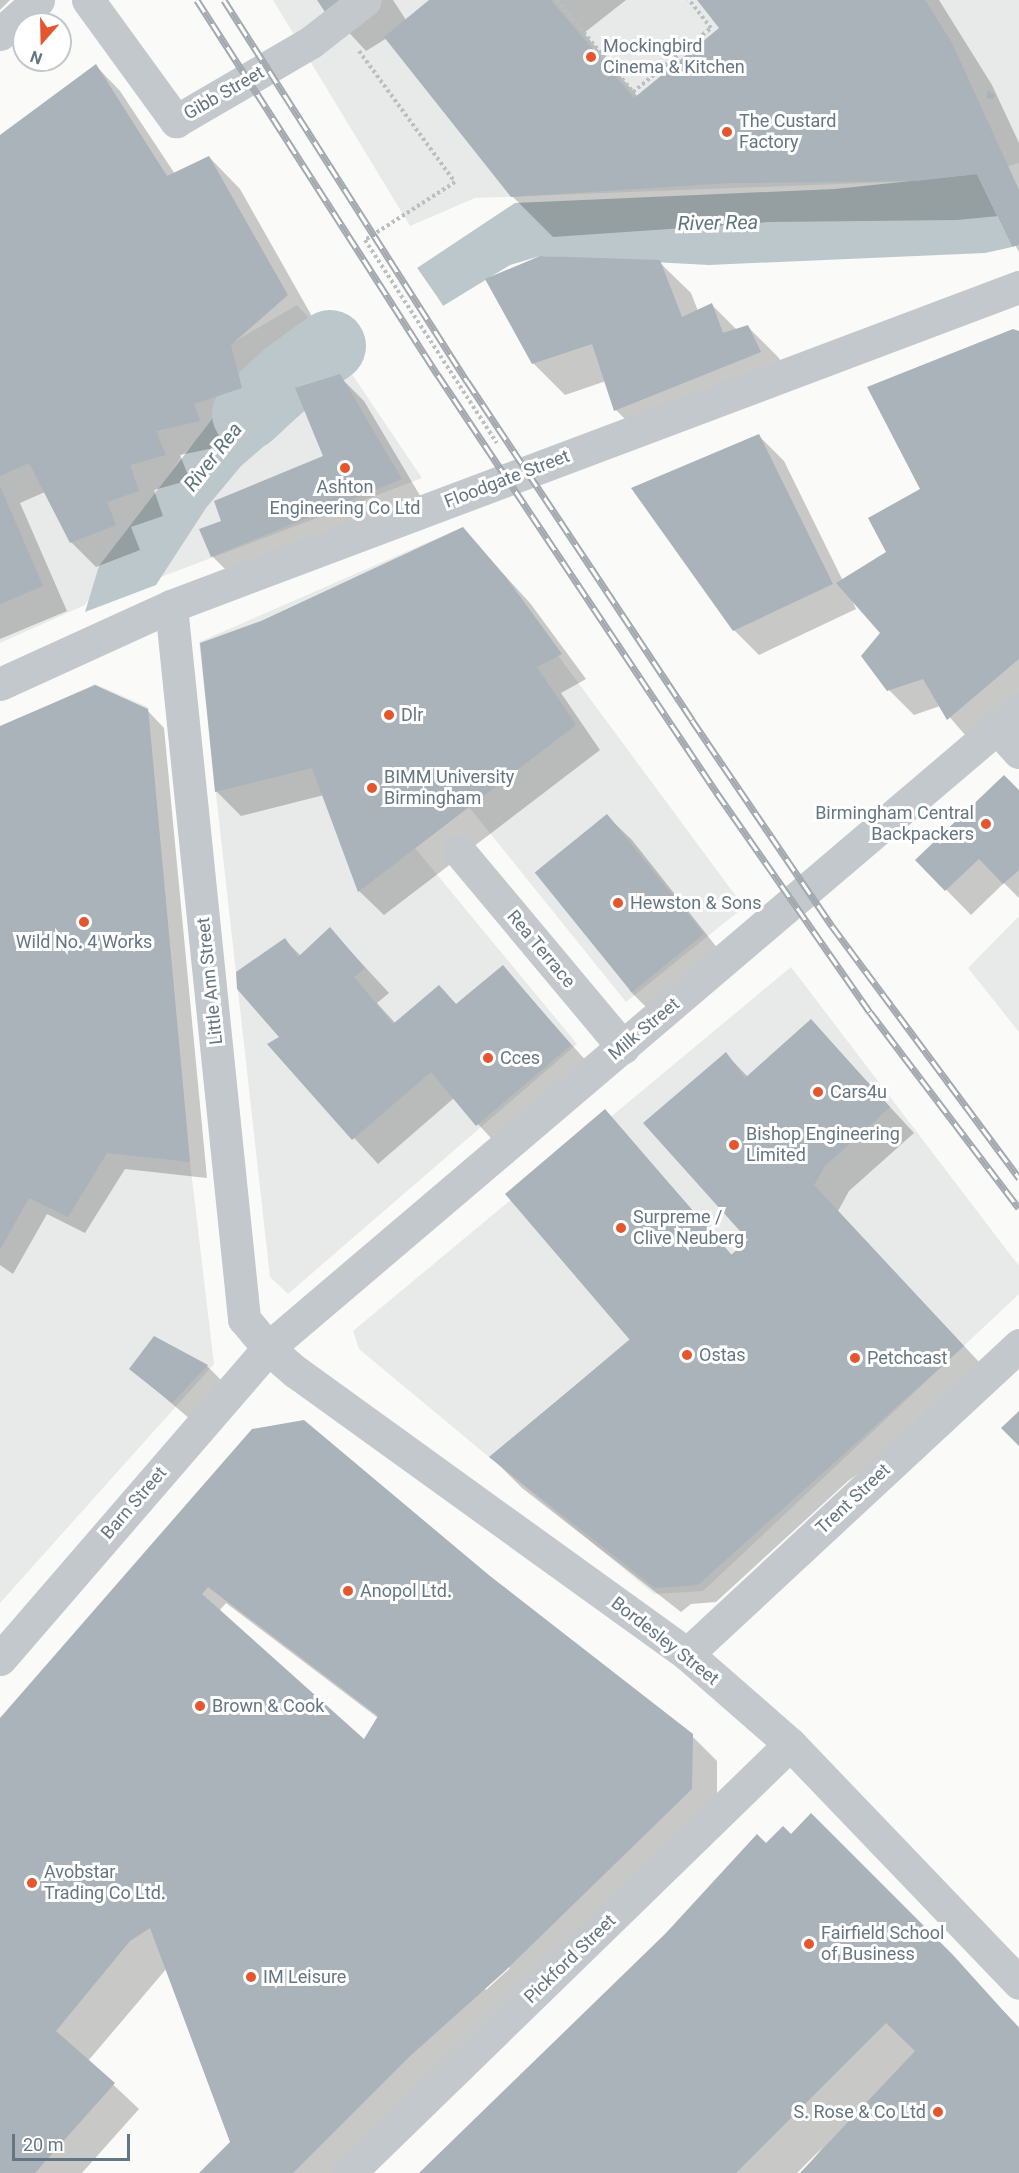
<!DOCTYPE html>
<style>
body{margin:0}
#map{position:relative;width:1019px;height:2173px;overflow:hidden;background:#fafaf8;font-family:Roboto,sans-serif}
div>[style]{position:absolute}
[style*='--x']{left:calc(var(--x)*1px);top:calc(var(--y)*1px);width:calc(var(--w)*1px);rotate:calc(var(--a)*1deg)}
.built>*{inset:0;background:#e8e9e9}
.water>*{inset:0;background:#bbc7cb}
.pier>*{inset:0;background:#fafaf8}
.shadow>*{inset:0;background:#0003}
.river>*{height:72px;margin:-36px;padding:0 36px;transform-origin:36px;border-radius:36px;background:#bbc7cb}
.building>*{inset:0;background:#aab3b9;transform-origin:0 0}
.path>*{height:4px;margin-top:-2px;transform-origin:0;background:repeating-linear-gradient(90deg,#bbbfc2 0 3px,transparent 0 6px)}
.minor>*{height:33px;margin:-16.5px;padding:0 16.5px;transform-origin:16.5px;border-radius:16.5px;background:#c3c8cc}
.rail>*{height:7px;margin-top:-3.5px;transform-origin:0;background:repeating-linear-gradient(90deg,#fff 0 14px,#a2aab0 0 28px);box-sizing:border-box;border-block:2px solid #a2aab0}
.dots>*{width:16px;height:16px;translate:-50% -50%;box-sizing:border-box;border:3px solid #fff;border-radius:50%}
span{translate:-50% -50%;white-space:nowrap;text-align:center;line-height:1.15;-webkit-text-stroke:6px #fff;paint-order:stroke}
.poi-label{font-size:18px;color:#657683}
.left{translate:0 -50%;text-align:left}
.right{translate:-100% -50%;text-align:right}
.street-label{font-size:18px;color:#657683}
.water-label{font-size:20px;color:#60757c;font-style:italic}
.north{position:absolute;left:12px;top:12px;width:60px;height:60px;box-sizing:border-box;background:#fff;border:2px solid #c1c8cd;border-radius:50%;rotate:200deg;font-size:16px;font-weight:700;line-height:24px;text-align:center;color:#657683}
.north::after{content:'';display:block;margin:auto;width:21px;height:27px;background:#e4572e;clip-path:polygon(50% 0,100% 100%,50% 72%,0 100%)}
.scale{position:absolute;left:12px;top:2134px;width:118px;height:27px;box-sizing:border-box;border:3px solid #657683;border-top:0;padding-left:8px;font-size:18px;line-height:21px;white-space:nowrap;color:#657683;-webkit-text-stroke:4px #fff;paint-order:stroke}
</style>
<div id="map">
<div class="built">
<div style="clip-path:polygon(273px 0,1019px 0,1019px 163px,977px 174px,914px 181px,475px 198px,410px 226px)"></div>
<div style="clip-path:polygon(297px 305px,317px 326px,182px 455px,85px 605px,0 643px,0 429px,25px 465px)"></div>
<div style="clip-path:polygon(341px 358px,422px 478px,153px 580px,243px 442px,297px 388px)"></div>
<div style="clip-path:polygon(463px 527px,744px 907px,626px 1002px,469px 807px,415px 848px,577px 1044px,288px 1294px,270px 1277px,199px 642px)"></div>
<div style="clip-path:polygon(95px 684px,148px 707px,190px 1162px,214px 1364px,0 1603px,0 728px)"></div>
<div style="clip-path:polygon(1019px 916px,1019px 1032px,968px 968px)"></div>
<div style="clip-path:polygon(791px 967px,1019px 1266px,1019px 1294px,703px 1591px,654px 1594px,359px 1349px,353px 1331px)"></div>
</div>
<div class="water">
<div style="clip-path:polygon(977px 174px,1012px 247px,985px 253px,709px 265px,540px 256px,510px 265px,443px 306px,417px 268px,515px 203px,835px 189px)"></div>
<div style="clip-path:polygon(316px 338px,344px 385px,309px 407px,241px 466px,206px 508px,156px 585px,85px 612px,99px 566px,229px 397px,272px 358px)"></div>
</div>
<div class="pier">
<div style="clip-path:polygon(417px 265px,417px 268px,445px 308px,415px 270px)"></div>
</div>
<div class="shadow">
<div style="clip-path:polygon(0 0,10px 0,0 10px)"></div>
<div style="clip-path:polygon(319px 0,393px 0,406px 20px,430px 0,626px 0,584px 33px,638px 97px,721px 28px,699px 0,939px 0,992px 85px,1019px 143px,1019px 252px,999px 216px,957px 220px,771px 222px,553px 237px,512px 196px,387px 38px,366px 51px)"></div>
<div style="clip-path:polygon(96px 66px,120px 91px,175px 174px,209px 157px,240px 189px,318px 327px,257px 379px,266px 413px,218px 429px,224px 446px,180px 455px,190px 480px,154px 490px,163px 516px,131px 527px,140px 550px,96px 567px,71px 542px,45px 492px,20px 503px,67px 611px,0 639px,0 137px)"></div>
<div style="clip-path:polygon(659px 262px,691px 293px,698px 311px,712px 305px,737px 330px,748px 327px,779px 358px,791px 384px,647px 441px,616px 410px,606px 381px,565px 395px,533px 363px)"></div>
<div style="clip-path:polygon(1019px 333px,1019px 705px,973px 744px,940px 706px,914px 715px,889px 690px,882px 633px,852px 600px,856px 609px,759px 655px,734px 630px,759px 436px,784px 461px,843px 581px,888px 552px,922px 490px)"></div>
<div style="clip-path:polygon(339px 376px,364px 401px,425px 504px,237px 581px,212px 556px,223px 521px,325px 457px)"></div>
<div style="clip-path:polygon(462px 529px,530px 603px,586px 679px,561px 693px,600px 750px,384px 915px,359px 891px,324px 795px,241px 816px,216px 791px,261px 623px)"></div>
<div style="clip-path:polygon(147px 710px,164px 728px,207px 1178px,125px 1169px,85px 1233px,47px 1214px,13px 1274px,0 1265px,0 727px)"></div>
<div style="clip-path:polygon(1019px 791px,1019px 898px,1004px 883px,971px 915px,917px 860px)"></div>
<div style="clip-path:polygon(607px 816px,632px 840px,726px 959px,655px 1016px,630px 991px)"></div>
<div style="clip-path:polygon(330px 929px,389px 993px,377px 1003px,396px 1024px,439px 987px,457px 1005px,503px 967px,595px 1071px,502px 1150px,454px 1098px,378px 1164px,269px 1045px,282px 1038px,285px 940px,301px 956px)"></div>
<div style="clip-path:polygon(811px 1021px,914px 1133px,849px 1191px,838px 1211px,994px 1378px,848px 1481px,716px 1602px,691px 1604px,681px 1612px,522px 1488px,491px 1457px,631px 1338px,605px 1111px,732px 1255px,750px 1240px,726px 1054px,748px 1077px)"></div>
<div style="clip-path:polygon(207px 1366px,224px 1383px,190px 1419px,131px 1369px)"></div>
<div style="clip-path:polygon(evenodd,253px 1431px,489px 1577px,692px 1736px,717px 1761px,717px 1814px,356px 2173px,201px 2173px,237px 2151px,167px 1968px,88px 2061px,139px 2109px,82px 2173px,0 2173px,0 1721px,253px 1431px,226px 1603px,378px 1718px,383px 1759px,220px 1610px,226px 1603px,253px 1431px,508px 1966px,510px 1968px,486px 1990px,484px 1988px,508px 1966px)"></div>
<div style="clip-path:polygon(811px 1816px,1019px 2027px,1019px 2173px,802px 2173px,823px 2147px,797px 2173px,421px 2173px,766px 1845px,791px 1836px)"></div>
</div>
<div class="river">
<div style="--x:248;--y:414;--w:54;--a:-43.5"></div>
<div style="--x:287;--y:377;--w:53;--a:-35.8"></div>
</div>
<div class="building">
<div style="clip-path:polygon(317px 0,343px 0,325px 12px)"></div>
<div style="clip-path:polygon(429px 0,551px 0,634px 98px,719px 28px,697px 0,925px 0,952px 43px,1019px 190px,1019px 245px,1012px 247px,977px 174px,916px 181px,730px 183px,511px 197px,384px 37px)"></div>
<div style="clip-path:polygon(96px 64px,167px 176px,209px 156px,288px 295px,231px 345px,242px 388px,194px 404px,200px 421px,156px 431px,166px 455px,130px 465px,139px 491px,107px 502px,116px 525px,70px 543px,29px 463px,0 476px,0 135px)"></div>
<div style="clip-path:polygon(988px 90px,995px 95px,993px 99px,986px 98px)"></div>
<div style="clip-path:polygon(540px 256px,660px 260px,682px 317px,712px 303px,723px 333px,748px 325px,761px 352px,614px 411px,592px 344px,532px 364px,485px 279px)"></div>
<div style="clip-path:polygon(1013px 329px,1019px 331px,1019px 659px,947px 720px,923px 679px,887px 691px,861px 656px,880px 633px,836px 583px,886px 552px,868px 518px,920px 489px,867px 387px)"></div>
<div style="clip-path:polygon(340px 374px,402px 479px,211px 557px,199px 529px,221px 521px,214px 501px,323px 456px,295px 388px)"></div>
<div style="clip-path:polygon(759px 434px,833px 584px,733px 631px,631px 488px)"></div>
<div style="clip-path:polygon(0 486px,43px 586px,0 604px)"></div>
<div style="clip-path:polygon(463px 527px,505px 576px,562px 654px,537px 667px,576px 725px,358px 892px,312px 768px,215px 792px,200px 643px,261px 621px)"></div>
<div style="clip-path:polygon(95px 685px,148px 709px,190px 1162px,107px 1153px,68px 1217px,29px 1198px,0 1250px,0 726px)"></div>
<div style="clip-path:polygon(1004px 775px,1019px 790px,1019px 870px,1003px 884px,979px 859px,945px 891px,915px 860px)"></div>
<div style="left:607px;top:814px;width:154px;height:93px;rotate:51deg"></div>
<div style="clip-path:polygon(330px 927px,365px 968px,354px 977px,393px 1024px,439px 985px,456px 1004px,503px 965px,571px 1045px,476px 1126px,431px 1072px,352px 1140px,267px 1044px,279px 1037px,237px 989px,236px 972px,285px 938px,298px 957px)"></div>
<div style="clip-path:polygon(811px 1019px,890px 1107px,825px 1166px,814px 1185px,964px 1346px,698px 1585px,655px 1588px,489px 1457px,630px 1340px,505px 1194px,605px 1109px,731px 1255px,748px 1240px,643px 1123px,726px 1052px,745px 1078px)"></div>
<div style="clip-path:polygon(154px 1336px,208px 1365px,172px 1403px,129px 1369px)"></div>
<div style="clip-path:polygon(1019px 1411px,1019px 1446px,1001px 1428px)"></div>
<div style="clip-path:polygon(evenodd,304px 1420px,490px 1576px,693px 1734px,692px 1789px,504px 1972px,409px 2057px,293px 2173px,199px 2173px,230px 2142px,150px 1928px,130px 1941px,56px 2031px,115px 2083px,35px 2173px,0 2173px,0 1718px,252px 1429px,304px 1420px,208px 1587px,378px 1716px,364px 1739px,202px 1594px,208px 1587px)"></div>
<div style="clip-path:polygon(811px 1813px,953px 1955px,1019px 2028px,1019px 2173px,800px 2173px,915px 2051px,886px 2023px,736px 2173px,419px 2173px,666px 1933px,757px 1834px,766px 1843px,783px 1826px,791px 1834px)"></div>
</div>
<div class="path">
<div style="--x:557;--y:0;--w:119;--a:50.4"></div>
<div style="--x:633;--y:92;--w:101;--a:-39.4"></div>
<div style="--x:711;--y:28;--w:36;--a:-128"></div>
<div style="--x:359;--y:51;--w:162;--a:53.8"></div>
<div style="--x:455;--y:182;--w:107;--a:147.2"></div>
<div style="--x:365;--y:240;--w:242;--a:57"></div>
</div>
<div class="minor">
<div style="--x:88;--y:0;--w:150;--a:54"></div>
<div style="--x:176;--y:121;--w:156;--a:-30.3"></div>
<div style="--x:311;--y:42;--w:68;--a:-37.9"></div>
<div style="--x:0;--y:34;--w:51;--a:-41.8"></div>
<div style="--x:171;--y:606;--w:717;--a:84.15"></div>
<div style="--x:244;--y:1319;--w:38;--a:50"></div>
<div style="--x:268;--y:1348;--w:37;--a:41"></div>
<div style="--x:296;--y:1372;--w:482;--a:35.8"></div>
<div style="--x:687;--y:1654;--w:137;--a:41.1"></div>
<div style="--x:790;--y:1744;--w:331;--a:46.2"></div>
<div style="--x:0;--y:684;--w:188;--a:-24.5"></div>
<div style="--x:171;--y:606;--w:906;--a:-20.62"></div>
<div style="--x:998;--y:729;--w:31;--a:48"></div>
<div style="--x:459;--y:851;--w:256;--a:50.1"></div>
<div style="--x:687;--y:1654;--w:454;--a:-42.9"></div>
<div style="--x:0;--y:1659;--w:411;--a:-49.2"></div>
<div style="--x:268;--y:1348;--w:986;--a:-40.39"></div>
<div style="--x:349;--y:2173;--w:615;--a:-44.21"></div>
</div>
<div class="rail">
<div style="--x:197;--y:0;--w:446;--a:57.3"></div>
<div style="--x:438;--y:375;--w:503;--a:56.28"></div>
<div style="--x:717;--y:793;--w:267;--a:55.1"></div>
<div style="--x:870;--y:1012;--w:246;--a:52.8"></div>
<div style="--x:224;--y:0;--w:452;--a:57.5"></div>
<div style="--x:467;--y:381;--w:407;--a:56.4"></div>
<div style="--x:692;--y:720;--w:249;--a:55.8"></div>
<div style="--x:832;--y:926;--w:314;--a:53.4"></div>
</div>
<div class="dots">
<div style="left:591px;top:57px;background:#e4572e"></div>
<div style="left:727px;top:132px;background:#e4572e"></div>
<div style="left:345px;top:468px;background:#e4572e"></div>
<div style="left:389px;top:715px;background:#e4572e"></div>
<div style="left:372px;top:788px;background:#e4572e"></div>
<div style="left:986px;top:824px;background:#e4572e"></div>
<div style="left:618px;top:903px;background:#e4572e"></div>
<div style="left:84px;top:922px;background:#e4572e"></div>
<div style="left:488px;top:1058px;background:#e4572e"></div>
<div style="left:818px;top:1092px;background:#e4572e"></div>
<div style="left:734px;top:1145px;background:#e4572e"></div>
<div style="left:621px;top:1228px;background:#e4572e"></div>
<div style="left:687px;top:1355px;background:#e4572e"></div>
<div style="left:855px;top:1358px;background:#e4572e"></div>
<div style="left:348px;top:1591px;background:#e4572e"></div>
<div style="left:200px;top:1706px;background:#e4572e"></div>
<div style="left:32px;top:1883px;background:#e4572e"></div>
<div style="left:809px;top:1944px;background:#e4572e"></div>
<div style="left:251px;top:1977px;background:#e4572e"></div>
<div style="left:938px;top:2112px;background:#e4572e"></div>
</div>
<div class="poi-label">
<span class="left" style="left:603px;top:57px">Mockingbird<br>Cinema &amp; Kitchen</span>
<span class="left" style="left:739px;top:132px">The Custard<br>Factory</span>
<span style="left:345px;top:498px">Ashton<br>Engineering Co Ltd</span>
<span class="left" style="left:401px;top:715px">Dlr</span>
<span class="left" style="left:384px;top:788px">BIMM University<br>Birmingham</span>
<span class="right" style="left:974px;top:824px">Birmingham Central<br>Backpackers</span>
<span class="left" style="left:630px;top:903px">Hewston &amp; Sons</span>
<span style="left:84px;top:942px">Wild No. 4 Works</span>
<span class="left" style="left:500px;top:1058px">Cces</span>
<span class="left" style="left:830px;top:1092px">Cars4u</span>
<span class="left" style="left:746px;top:1145px">Bishop Engineering<br>Limited</span>
<span class="left" style="left:633px;top:1228px">Surpreme /<br>Clive Neuberg</span>
<span class="left" style="left:699px;top:1355px">Ostas</span>
<span class="left" style="left:867px;top:1358px">Petchcast</span>
<span class="left" style="left:360px;top:1591px">Anopol Ltd.</span>
<span class="left" style="left:212px;top:1706px">Brown &amp; Cook</span>
<span class="left" style="left:44px;top:1883px">Avobstar<br>Trading Co Ltd.</span>
<span class="left" style="left:821px;top:1944px">Fairfield School<br>of Business</span>
<span class="left" style="left:263px;top:1977px">IM Leisure</span>
<span class="right" style="left:926px;top:2112px">S. Rose &amp; Co Ltd</span>
</div>
<div class="street-label">
<span style="left:224px;top:93px;rotate:-30deg">Gibb Street</span>
<span style="left:507px;top:479px;rotate:-21deg">Floodgate Street</span>
<span style="left:541px;top:949px;rotate:50deg">Rea Terrace</span>
<span style="left:210px;top:981px;rotate:-96deg">Little Ann Street</span>
<span style="left:644px;top:1029px;rotate:-40deg">Milk Street</span>
<span style="left:853px;top:1499px;rotate:-43deg">Trent Street</span>
<span style="left:134px;top:1503px;rotate:-49deg">Barn Street</span>
<span style="left:665px;top:1641px;rotate:38deg">Bordesley Street</span>
<span style="left:570px;top:1959px;rotate:-44deg">Pickford Street</span>
</div>
<div class="water-label">
<span style="left:718px;top:223px;rotate:-1deg">River Rea</span>
<span style="left:213px;top:457px;rotate:-52deg">River Rea</span>
</div>
<div class="north">N</div>
<div class="scale">20 m</div>
</div>
